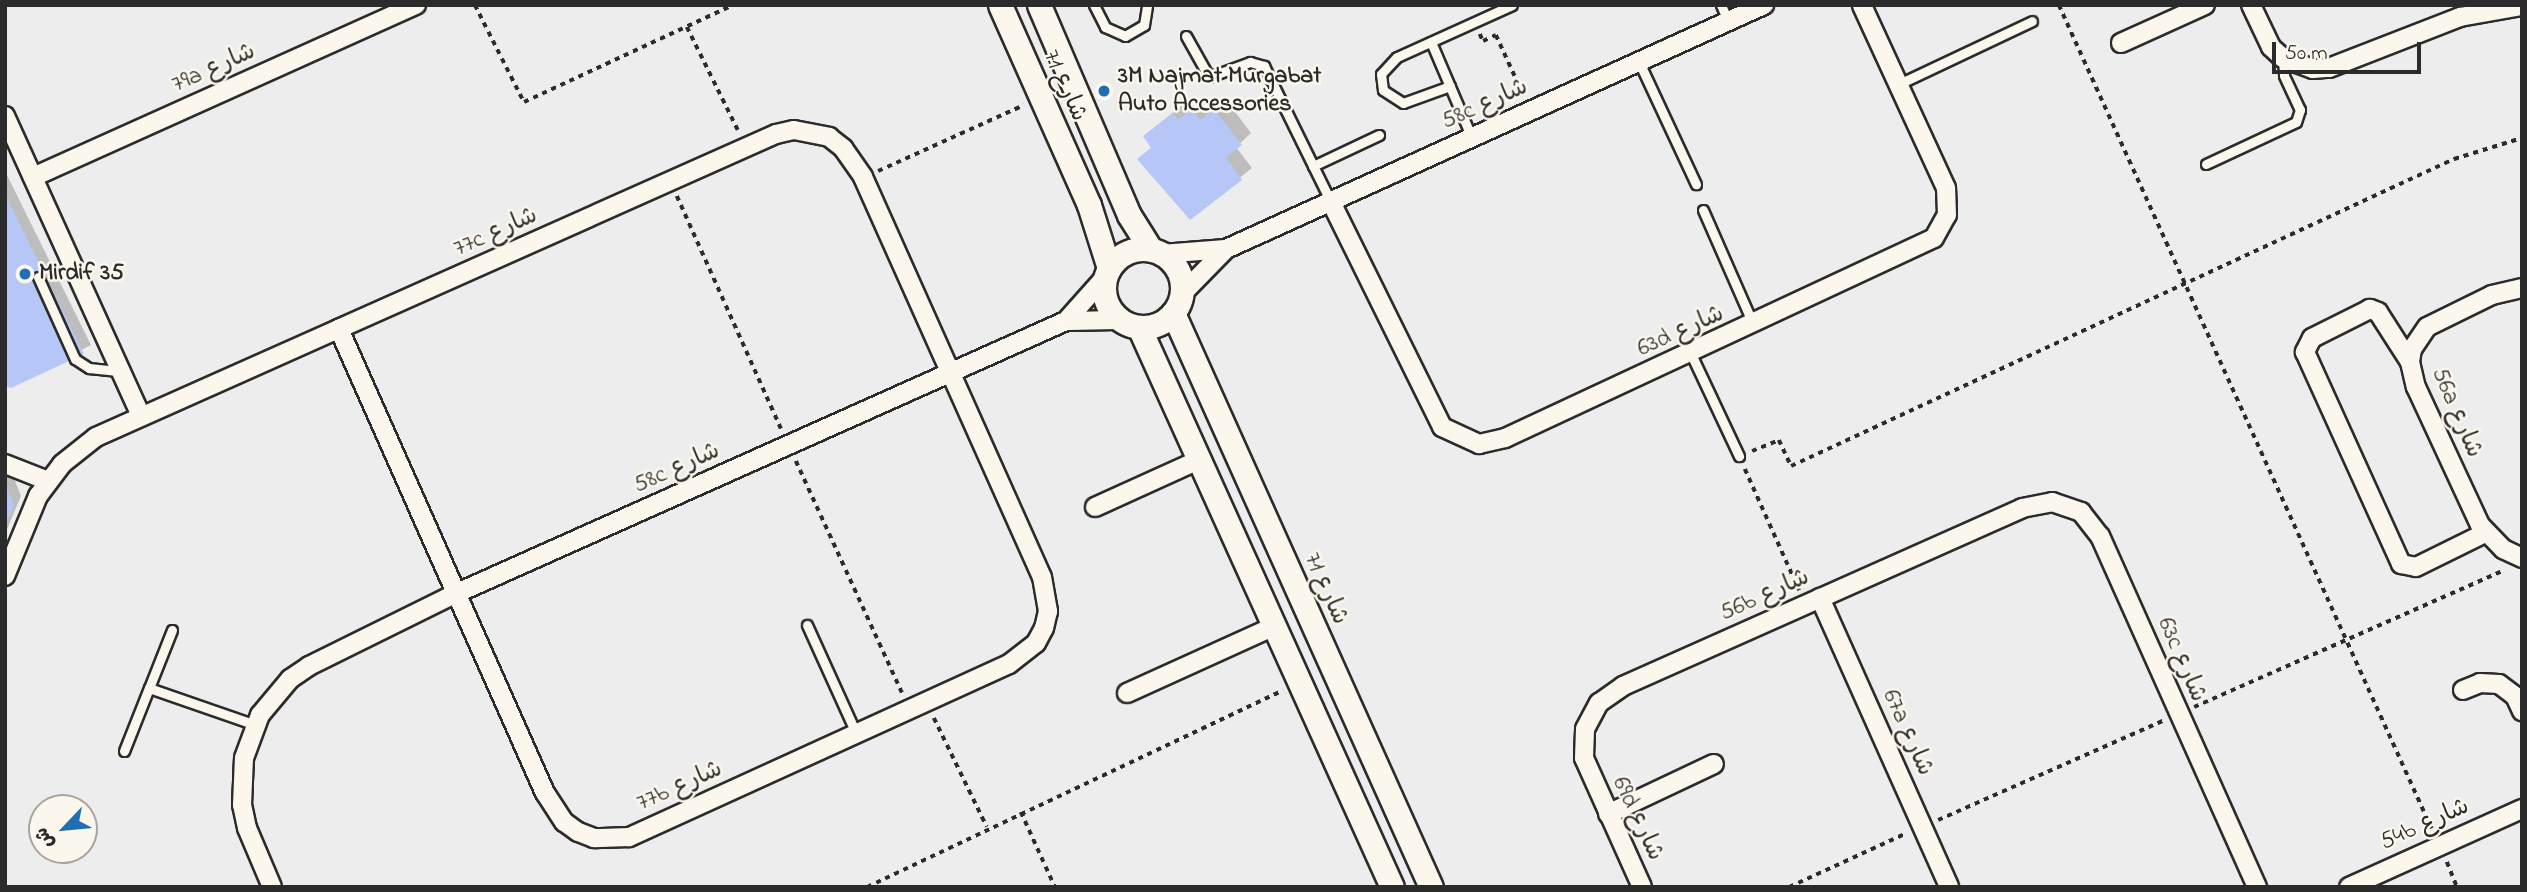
<!DOCTYPE html>
<meta charset="utf-8">
<style>
body{margin:0}
#map{position:relative;width:2527px;height:892px;overflow:hidden;background:#ededee;font-family:"Indie Flower","Playpen Sans Arabic",sans-serif}
div>[style]{position:absolute}
[style*='--x']{left:calc(var(--x)*1px);top:calc(var(--y)*1px);width:calc(var(--w)*1px);rotate:calc(var(--a)*1deg)}
.shadow>*{inset:0;background:#0003}
.building>*{inset:0;background:#b6c6f6}
.path>*{height:3.5px;margin-top:-1.75px;transform-origin:0;background:repeating-linear-gradient(90deg,#2b2b2b 0 5px,transparent 0 10px)}
.roads{filter:drop-shadow(2px 0 #2b2b2b) drop-shadow(-2px 0 #2b2b2b) drop-shadow(0 2px #2b2b2b) drop-shadow(0 -2px #2b2b2b)}
.service>*{height:9px;margin:-4.5px;padding:0 4.5px;transform-origin:4.5px;border-radius:4.5px;background:#fbf7ec}
.minor>*{height:18px;margin:-9px;padding:0 9px;transform-origin:9px;border-radius:9px;background:#fbf7ec}
.tertiary>*{height:23px;margin:-11.5px;padding:0 11.5px;transform-origin:11.5px;border-radius:11.5px;background:#fbf7ec}
.tertiary>.ring{margin:-11.5px;padding:0;box-sizing:content-box;background:none;border:23px solid #fbf7ec;border-radius:50%}
.dots>*{width:19px;height:19px;translate:-50% -50%;box-sizing:border-box;border:4px solid #fbf7ec;border-radius:50%}
span{translate:-50% -50%;white-space:nowrap;text-align:center;line-height:1.15;-webkit-text-stroke:5px #fbf7ec;paint-order:stroke}
.street-label{font-size:24px;color:#2b2b2b}
.poi-label{font-size:24px;color:#2b2b2b;font-weight:700}
.left{translate:0 -50%;text-align:left}
.frame{position:absolute;inset:0;border:7px solid #2b2b2b;pointer-events:none}
.north{position:absolute;left:28px;top:794px;width:70px;height:70px;box-sizing:border-box;background:#fbf7ec;border:2px solid #a8a59f;border-radius:50%;rotate:244deg;font-size:19px;font-weight:700;line-height:28px;text-align:center;color:#2b2b2b}
.north::after{content:'';display:block;margin:auto;width:24px;height:32px;background:#1f6fb2;clip-path:polygon(50% 0,100% 100%,50% 72%,0 100%)}
.scale{position:absolute;left:2272px;top:42px;width:149px;height:32px;box-sizing:border-box;border:4px solid #2b2b2b;border-top:0;padding-left:9px;font-size:21px;line-height:24px;white-space:nowrap;color:#2b2b2b;-webkit-text-stroke:5px #fbf7ec;paint-order:stroke}
</style>
<div id="map">
<div class="shadow">
<div style="clip-path:polygon(1204px 100px,1212px 111px,1226px 100px,1251px 133px,1236px 147px,1252px 168px,1190px 217px,1139px 159px,1153px 146px,1145px 136px,1156px 126px,1184px 104px,1189px 111px)"></div>
<div style="clip-path:polygon(5px 171px,91px 345px,11px 386px,5px 384px)"></div>
<div style="clip-path:polygon(5px 472px,12px 473px,21px 496px,5px 534px)"></div>
</div>
<div class="building">
<div style="clip-path:polygon(1192px 109px,1200px 120px,1214px 109px,1242px 145px,1226px 157px,1242px 180px,1190px 220px,1137px 159px,1151px 148px,1143px 136px,1173px 113px,1178px 120px)"></div>
<div style="clip-path:polygon(5px 194px,84px 354px,11px 388px,5px 386px)"></div>
<div style="clip-path:polygon(5px 483px,14px 505px,5px 526px)"></div>
</div>
<div class="path">
<div style="--x:475;--y:5;--w:109;--a:63.2"></div>
<div style="--x:524;--y:102;--w:230;--a:-24.9"></div>
<div style="--x:2059;--y:5;--w:904;--a:65.65"></div>
<div style="--x:687;--y:27;--w:115;--a:63.7"></div>
<div style="--x:1480;--y:34;--w:8;--a:67"></div>
<div style="--x:1483;--y:41;--w:14;--a:-25"></div>
<div style="--x:1496;--y:35;--w:65;--a:65.4"></div>
<div style="--x:878;--y:171;--w:160;--a:-24.3"></div>
<div style="--x:677;--y:196;--w:255;--a:65.9"></div>
<div style="--x:1752;--y:451;--w:29;--a:-22"></div>
<div style="--x:1779;--y:440;--w:29;--a:65"></div>
<div style="--x:1791;--y:466;--w:731;--a:-24.85"></div>
<div style="--x:2454;--y:159;--w:71;--a:-17.2"></div>
<div style="--x:796;--y:461;--w:255;--a:65.4"></div>
<div style="--x:1745;--y:469;--w:133;--a:65.9"></div>
<div style="--x:2194;--y:707;--w:339;--a:-23.8"></div>
<div style="--x:934;--y:718;--w:121;--a:64.1"></div>
<div style="--x:1021;--y:812;--w:82;--a:65.6"></div>
<div style="--x:1938;--y:820;--w:248;--a:-23.8"></div>
<div style="--x:2447;--y:862;--w:27;--a:68"></div>
<div style="--x:867;--y:887;--w:460;--a:-25.3"></div>
<div style="--x:1789;--y:887;--w:128;--a:-24.6"></div>
</div>
<div class="roads">
<div class="service">
<div style="--x:1094;--y:5;--w:25;--a:63"></div>
<div style="--x:1105;--y:27;--w:22;--a:24"></div>
<div style="--x:1125;--y:36;--w:22;--a:-30"></div>
<div style="--x:1144;--y:25;--w:20;--a:-81"></div>
<div style="--x:1721;--y:5;--w:17;--a:66"></div>
<div style="--x:1186;--y:36;--w:47;--a:60.7"></div>
<div style="--x:1209;--y:77;--w:44;--a:-20.1"></div>
<div style="--x:1250;--y:62;--w:15;--a:16"></div>
<div style="--x:1264;--y:66;--w:152;--a:63.8"></div>
<div style="--x:1431;--y:42;--w:104;--a:66.9"></div>
<div style="--x:1639;--y:62;--w:135;--a:65"></div>
<div style="--x:1899;--y:84;--w:147;--a:-25.3"></div>
<div style="--x:1450;--y:86;--w:50;--a:160.1"></div>
<div style="--x:1403;--y:103;--w:24;--a:-147"></div>
<div style="--x:1383;--y:90;--w:16;--a:-97"></div>
<div style="--x:1381;--y:74;--w:23;--a:-47"></div>
<div style="--x:1397;--y:57;--w:126;--a:-24.3"></div>
<div style="--x:2206;--y:164;--w:99;--a:-25"></div>
<div style="--x:2296;--y:122;--w:13;--a:-72"></div>
<div style="--x:2300;--y:110;--w:38;--a:-115"></div>
<div style="--x:2284;--y:75;--w:17;--a:-93"></div>
<div style="--x:1313;--y:166;--w:73;--a:-25.2"></div>
<div style="--x:1703;--y:210;--w:124;--a:66.3"></div>
<div style="--x:38;--y:277;--w:90;--a:65.7"></div>
<div style="--x:75;--y:359;--w:17;--a:33"></div>
<div style="--x:89;--y:368;--w:31;--a:6"></div>
<div style="--x:1691;--y:354;--w:113;--a:64.8"></div>
<div style="--x:807;--y:625;--w:121;--a:65.6"></div>
<div style="--x:172;--y:630;--w:62;--a:111.6"></div>
<div style="--x:149;--y:688;--w:113;--a:19.1"></div>
<div style="--x:124;--y:751;--w:68;--a:-68.4"></div>
</div>
<div class="minor">
<div style="--x:2251;--y:5;--w:47;--a:64.5"></div>
<div style="--x:2271;--y:47;--w:16;--a:43"></div>
<div style="--x:2283;--y:58;--w:32;--a:20"></div>
<div style="--x:2313;--y:69;--w:16;--a:-4"></div>
<div style="--x:2329;--y:68;--w:141;--a:-21.3"></div>
<div style="--x:2460;--y:17;--w:63;--a:-10.1"></div>
<div style="--x:2121;--y:43;--w:92;--a:-24.3"></div>
<div style="--x:5;--y:116;--w:329;--a:65.6"></div>
<div style="--x:33;--y:177;--w:420;--a:-24.2"></div>
<div style="--x:1331;--y:202;--w:251;--a:63.7"></div>
<div style="--x:1442;--y:427;--w:41;--a:24.7"></div>
<div style="--x:1479;--y:444;--w:27;--a:-13"></div>
<div style="--x:1505;--y:438;--w:473;--a:-25"></div>
<div style="--x:1934;--y:238;--w:26;--a:-61"></div>
<div style="--x:1947;--y:215;--w:27;--a:-92"></div>
<div style="--x:1946;--y:188;--w:201;--a:-114.7"></div>
<div style="--x:1161;--y:254;--w:65;--a:-4.4"></div>
<div style="--x:1226;--y:249;--w:591;--a:-24.4"></div>
<div style="--x:2522;--y:288;--w:31;--a:167"></div>
<div style="--x:2492;--y:295;--w:72;--a:153.8"></div>
<div style="--x:2427;--y:327;--w:27;--a:124"></div>
<div style="--x:2412;--y:349;--w:13;--a:99"></div>
<div style="--x:2410;--y:362;--w:26;--a:77"></div>
<div style="--x:2416;--y:387;--w:152;--a:65.1"></div>
<div style="--x:2480;--y:525;--w:33;--a:46"></div>
<div style="--x:2503;--y:549;--w:21;--a:25"></div>
<div style="--x:1181;--y:295;--w:62;--a:-45.7"></div>
<div style="--x:1066;--y:321;--w:59;--a:-48.4"></div>
<div style="--x:2410;--y:362;--w:59;--a:-122.6"></div>
<div style="--x:2378;--y:312;--w:9;--a:-159"></div>
<div style="--x:2370;--y:309;--w:65;--a:153.4"></div>
<div style="--x:2312;--y:338;--w:16;--a:117"></div>
<div style="--x:2305;--y:352;--w:233;--a:65.6"></div>
<div style="--x:2401;--y:564;--w:15;--a:11"></div>
<div style="--x:2416;--y:567;--w:77;--a:-26.2"></div>
<div style="--x:5;--y:464;--w:46;--a:21.6"></div>
<div style="--x:1095;--y:507;--w:116;--a:-24.4"></div>
<div style="--x:5;--y:576;--w:87;--a:-67.6"></div>
<div style="--x:38;--y:496;--w:40;--a:-53"></div>
<div style="--x:62;--y:464;--w:43;--a:-38.5"></div>
<div style="--x:96;--y:437;--w:744;--a:-24.02"></div>
<div style="--x:776;--y:134;--w:18;--a:-13"></div>
<div style="--x:794;--y:130;--w:36;--a:11"></div>
<div style="--x:829;--y:137;--w:18;--a:38"></div>
<div style="--x:843;--y:148;--w:35;--a:55"></div>
<div style="--x:863;--y:177;--w:438;--a:65.9"></div>
<div style="--x:1042;--y:577;--w:35;--a:80"></div>
<div style="--x:1048;--y:611;--w:17;--a:103"></div>
<div style="--x:1044;--y:628;--w:17;--a:118"></div>
<div style="--x:1036;--y:643;--w:34;--a:142"></div>
<div style="--x:1009;--y:664;--w:418;--a:155.5"></div>
<div style="--x:629;--y:837;--w:35;--a:178"></div>
<div style="--x:594;--y:838;--w:17;--a:-159"></div>
<div style="--x:578;--y:832;--w:17;--a:-144"></div>
<div style="--x:564;--y:822;--w:35;--a:-123"></div>
<div style="--x:545;--y:793;--w:508;--a:-113.94"></div>
<div style="--x:1820;--y:598;--w:316;--a:65.9"></div>
<div style="--x:2463;--y:690;--w:18;--a:-22"></div>
<div style="--x:2480;--y:683;--w:19;--a:3"></div>
<div style="--x:2499;--y:684;--w:20;--a:37"></div>
<div style="--x:2515;--y:696;--w:17;--a:65"></div>
<div style="--x:1127;--y:693;--w:162;--a:-24.4"></div>
<div style="--x:1608;--y:814;--w:117;--a:-25.3"></div>
<div style="--x:272;--y:887;--w:64;--a:-113"></div>
<div style="--x:247;--y:828;--w:24;--a:-102"></div>
<div style="--x:242;--y:805;--w:47;--a:-87.6"></div>
<div style="--x:244;--y:758;--w:46;--a:-69.6"></div>
<div style="--x:260;--y:715;--w:47;--a:-50.2"></div>
<div style="--x:290;--y:679;--w:23;--a:-34"></div>
<div style="--x:309;--y:666;--w:163;--a:-26.3"></div>
<div style="--x:455;--y:594;--w:669;--a:-24.08"></div>
<div style="--x:1066;--y:321;--w:54;--a:-1.1"></div>
<div style="--x:1642;--y:887;--w:141;--a:-114.2"></div>
<div style="--x:1584;--y:758;--w:29;--a:-88"></div>
<div style="--x:1585;--y:729;--w:30;--a:-62"></div>
<div style="--x:1599;--y:703;--w:29;--a:-35"></div>
<div style="--x:1623;--y:686;--w:437;--a:-24"></div>
<div style="--x:2022;--y:508;--w:31;--a:-11"></div>
<div style="--x:2052;--y:502;--w:31;--a:19"></div>
<div style="--x:2081;--y:512;--w:31;--a:52"></div>
<div style="--x:2100;--y:536;--w:385;--a:65.9"></div>
<div style="--x:2349;--y:887;--w:190;--a:-24.3"></div>
</div>
<div class="tertiary">
<div style="--x:1000;--y:5;--w:219;--a:66"></div>
<div style="--x:1089;--y:205;--w:66;--a:72.4"></div>
<div style="--x:1039;--y:5;--w:228;--a:66.8"></div>
<div style="--x:1129;--y:215;--w:41;--a:57.8"></div>
<div class="ring" style="left:1104px;top:249px;width:55px;height:55px"></div>
<div style="--x:1173;--y:313;--w:629;--a:65.8"></div>
<div style="--x:1139;--y:327;--w:614;--a:65.69"></div>
</div>
</div>
<div class="dots">
<div style="left:1104px;top:91px;background:#1f6fb2"></div>
<div style="left:25px;top:274px;background:#1f6fb2"></div>
</div>
<div class="street-label">
<span style="left:214px;top:69px;rotate:-24deg">79a شارع</span>
<span style="left:1064px;top:86px;rotate:66deg">شارع 71</span>
<span style="left:1485px;top:105px;rotate:-24deg">58c شارع</span>
<span style="left:496px;top:233px;rotate:-24deg">77c شارع</span>
<span style="left:1681px;top:332px;rotate:-24deg">63d شارع</span>
<span style="left:2456px;top:413px;rotate:67deg">56a شارع</span>
<span style="left:677px;top:469px;rotate:-24deg">58c شارع</span>
<span style="left:1325px;top:589px;rotate:66deg">شارع 71</span>
<span style="left:1765px;top:596px;rotate:-24deg">56b شارع</span>
<span style="left:2181px;top:660px;rotate:67deg">63c شارع</span>
<span style="left:1907px;top:733px;rotate:66deg">67a شارع</span>
<span style="left:680px;top:787px;rotate:-24deg">77b شارع</span>
<span style="left:1637px;top:819px;rotate:65deg">69d شارع</span>
<span style="left:2425px;top:825px;rotate:-24deg">54b شارع</span>
</div>
<div class="poi-label">
<span class="left" style="left:1118px;top:91px">3M Najmat Murgabat<br>Auto Accessories</span>
<span class="left" style="left:39px;top:274px">Mirdif 35</span>
</div>
<div class="frame"></div>
<div class="north">ش</div>
<div class="scale">50 m</div>
</div>
